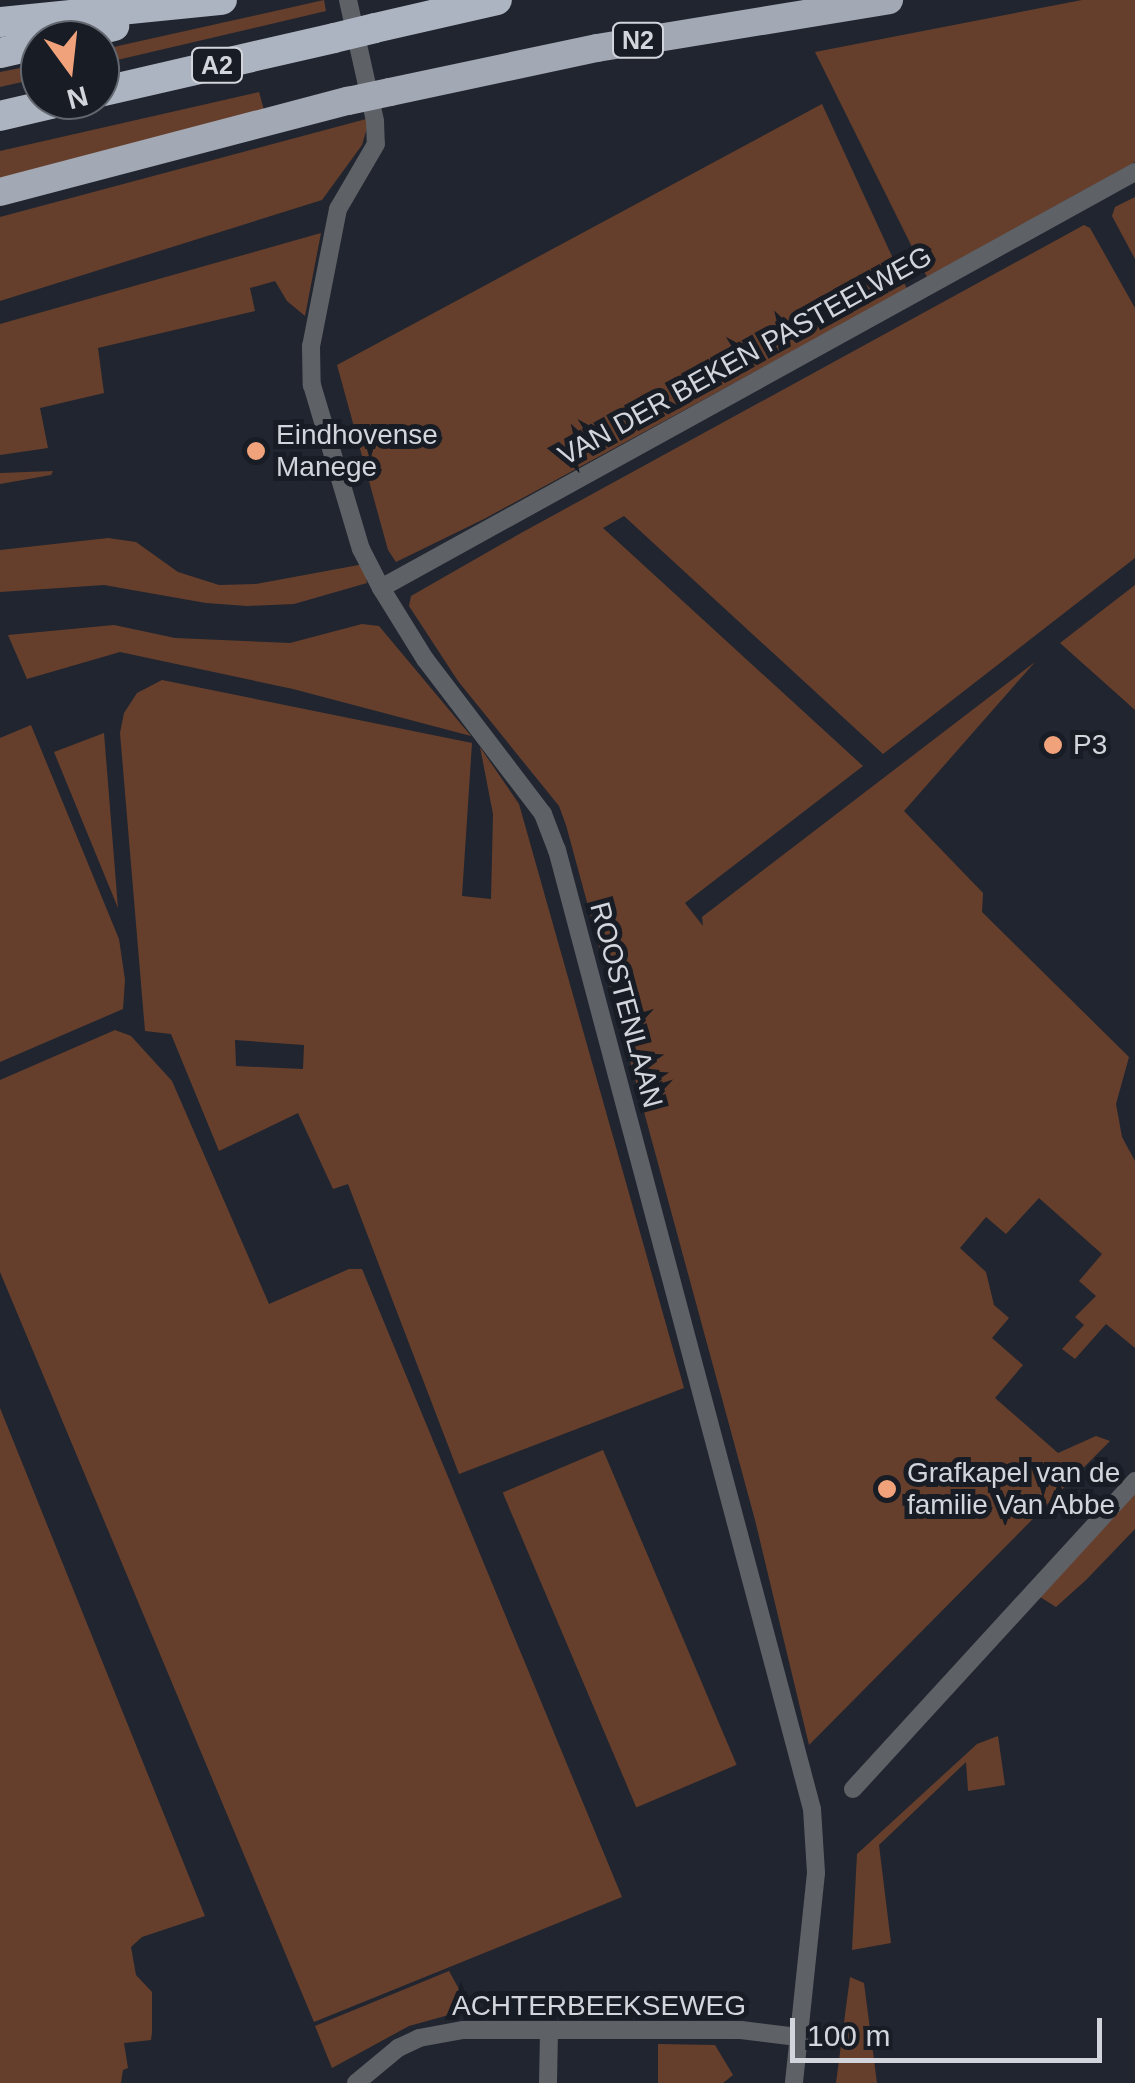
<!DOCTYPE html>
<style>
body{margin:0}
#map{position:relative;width:1135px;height:2083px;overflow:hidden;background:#21252f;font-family:Arial,sans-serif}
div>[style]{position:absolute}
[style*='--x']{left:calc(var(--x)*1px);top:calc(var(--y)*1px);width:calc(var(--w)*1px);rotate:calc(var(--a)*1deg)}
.green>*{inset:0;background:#663f2c;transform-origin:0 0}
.minor>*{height:18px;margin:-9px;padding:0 9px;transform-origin:9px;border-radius:9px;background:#5e6166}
.trunk>*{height:28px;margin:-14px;padding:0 14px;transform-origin:14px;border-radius:14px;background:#a2a8b4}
.motorway>*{height:30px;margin:-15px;padding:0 15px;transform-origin:15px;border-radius:15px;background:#adb4c1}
.trunk-bridge>*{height:28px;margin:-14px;padding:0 14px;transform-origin:14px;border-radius:14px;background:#a2a8b4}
.motorway-bridge>*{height:30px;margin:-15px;padding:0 15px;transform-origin:15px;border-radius:15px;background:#adb4c1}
.dots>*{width:28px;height:28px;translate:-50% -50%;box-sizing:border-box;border:5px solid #171c25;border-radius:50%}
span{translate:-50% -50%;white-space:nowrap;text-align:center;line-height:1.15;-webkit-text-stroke:10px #171c25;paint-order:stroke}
.shield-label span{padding:2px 8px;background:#171c25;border:2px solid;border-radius:8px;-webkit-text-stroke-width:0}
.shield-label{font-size:25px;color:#d2d5dc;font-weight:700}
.street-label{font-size:28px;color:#d2d5dc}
.poi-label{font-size:28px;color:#d2d5dc}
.left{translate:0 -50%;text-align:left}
.north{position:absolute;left:20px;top:20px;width:100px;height:100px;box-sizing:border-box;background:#171c25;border:2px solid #62666e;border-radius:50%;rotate:165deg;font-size:28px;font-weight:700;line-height:40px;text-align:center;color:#d2d5dc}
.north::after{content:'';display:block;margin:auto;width:35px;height:45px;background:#f0a27a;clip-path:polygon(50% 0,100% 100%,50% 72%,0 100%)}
.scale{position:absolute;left:790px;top:2018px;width:312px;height:45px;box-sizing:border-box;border:5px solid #d2d5dc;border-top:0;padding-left:12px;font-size:30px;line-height:35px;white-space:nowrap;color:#d2d5dc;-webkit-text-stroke:8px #171c25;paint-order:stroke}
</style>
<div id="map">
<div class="green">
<div style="clip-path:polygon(324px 0,326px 11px,100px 64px,100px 50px)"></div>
<div style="clip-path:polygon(1082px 0,1135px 0,1135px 162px,927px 277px,815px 52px)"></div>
<div style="clip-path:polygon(40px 64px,40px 78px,0 87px,0 72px)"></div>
<div style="clip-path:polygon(259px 92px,264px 110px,0 180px,0 151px)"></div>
<div style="clip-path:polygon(822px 104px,907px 289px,484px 519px,396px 562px,388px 550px,337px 365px)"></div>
<div style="clip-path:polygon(370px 118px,362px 145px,322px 200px,0 301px,0 217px)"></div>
<div style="clip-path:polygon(1135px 197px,1135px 259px,1112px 216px,1115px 207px)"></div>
<div style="clip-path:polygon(1084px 225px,1090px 228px,1135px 308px,1135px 558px,883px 754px,624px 516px,603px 528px,863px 766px,685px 903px,703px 926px,702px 917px,1035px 662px,904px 811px,983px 893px,982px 912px,1129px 1057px,1116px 1104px,1122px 1137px,1135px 1161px,1135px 1348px,1106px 1324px,1075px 1359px,1062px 1349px,1084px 1325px,1075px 1317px,1096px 1296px,1079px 1281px,1102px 1254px,1039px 1198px,1006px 1234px,986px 1217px,960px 1248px,986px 1272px,994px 1305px,1009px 1318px,992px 1338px,1023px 1365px,995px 1398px,1058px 1453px,1096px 1436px,1110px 1441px,809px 1745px,755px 1520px,566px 825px,559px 806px,458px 681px,409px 606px,411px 596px,521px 533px)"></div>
<div style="clip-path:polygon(321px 233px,305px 316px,287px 301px,275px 281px,250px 288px,255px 311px,98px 348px,104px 393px,40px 408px,48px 448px,0 455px,0 324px)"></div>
<div style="clip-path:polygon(53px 471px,51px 475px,0 484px,0 473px)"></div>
<div style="clip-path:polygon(108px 538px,136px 542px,178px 572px,219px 585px,256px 584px,364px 564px,367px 583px,294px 604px,247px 606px,206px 603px,104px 585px,0 592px,0 550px)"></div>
<div style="clip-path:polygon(1135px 585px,1135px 710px,1060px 643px)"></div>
<div style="clip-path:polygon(362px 624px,379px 626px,471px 736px,293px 689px,120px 652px,27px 679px,8px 635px,114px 625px,175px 638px,290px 643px)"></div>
<div style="clip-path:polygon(evenodd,162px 680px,472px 743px,462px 896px,491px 899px,493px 814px,480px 747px,519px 804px,684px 1388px,459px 1474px,348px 1184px,333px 1189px,298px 1113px,219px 1151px,171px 1034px,145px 1031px,120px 733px,124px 713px,137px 693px,162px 680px,235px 1040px,304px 1045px,303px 1069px,236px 1066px,235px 1040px)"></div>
<div style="clip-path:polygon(31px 725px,119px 939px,125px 980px,123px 1009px,0 1062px,0 738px)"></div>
<div style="clip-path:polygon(104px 733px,118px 908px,54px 752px)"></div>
<div style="clip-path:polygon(115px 1030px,131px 1036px,172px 1081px,269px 1304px,349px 1269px,362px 1269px,622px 1897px,314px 2022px,0 1272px,0 1080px)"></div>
<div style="clip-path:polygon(0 1408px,205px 1916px,142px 1937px,131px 1947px,136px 1975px,152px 1992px,152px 2032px,151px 2040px,124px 2043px,128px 2068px,123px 2070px,121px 2083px,0 2083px)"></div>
<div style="left:603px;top:1450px;width:342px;height:109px;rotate:67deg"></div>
<div style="clip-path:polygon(1135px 1482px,1135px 1529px,1086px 1580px,1056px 1607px,1029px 1590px)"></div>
<div style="clip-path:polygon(998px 1736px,1005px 1785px,968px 1791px,966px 1762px,879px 1845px,891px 1943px,852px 1950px,857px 1854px,977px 1744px)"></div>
<div style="clip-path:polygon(449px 1971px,470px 2009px,409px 2026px,332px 2068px,315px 2026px)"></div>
<div style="clip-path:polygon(850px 1977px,864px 1983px,877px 2083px,836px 2083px)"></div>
<div style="clip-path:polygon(658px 2044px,715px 2045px,733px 2075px,723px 2083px,658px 2083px)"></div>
</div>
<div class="minor">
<div style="--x:348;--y:0;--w:124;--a:77.4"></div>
<div style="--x:375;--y:121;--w:23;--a:88"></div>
<div style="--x:376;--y:144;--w:75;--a:120.3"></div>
<div style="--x:338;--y:209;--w:140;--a:101.1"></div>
<div style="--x:311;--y:346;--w:39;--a:89"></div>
<div style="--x:312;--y:385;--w:171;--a:73.4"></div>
<div style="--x:361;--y:549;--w:44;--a:62.9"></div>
<div style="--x:381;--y:588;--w:84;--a:58.2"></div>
<div style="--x:425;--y:659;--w:195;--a:52.7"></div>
<div style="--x:543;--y:814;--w:39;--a:69"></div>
<div style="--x:557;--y:850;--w:992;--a:75.11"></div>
<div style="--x:812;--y:1809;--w:64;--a:86.4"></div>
<div style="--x:816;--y:1873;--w:211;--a:96"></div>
<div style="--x:381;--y:588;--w:861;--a:-28.89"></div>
<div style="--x:853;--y:1789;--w:418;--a:-47.5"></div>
<div style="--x:356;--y:2083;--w:55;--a:-39.8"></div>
<div style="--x:398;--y:2048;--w:23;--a:-25"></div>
<div style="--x:419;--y:2038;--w:45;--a:-10.3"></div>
<div style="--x:463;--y:2030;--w:278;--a:0"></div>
<div style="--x:741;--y:2030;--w:57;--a:7"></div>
<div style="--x:548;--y:2083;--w:50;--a:-88.9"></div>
</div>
<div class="trunk">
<div style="--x:390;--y:92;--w:212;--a:-12"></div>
<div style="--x:597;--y:48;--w:296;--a:-9.3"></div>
<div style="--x:0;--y:192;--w:360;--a:-14.7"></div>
</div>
<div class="motorway">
<div style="--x:0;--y:22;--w:223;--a:-5.7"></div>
<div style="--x:375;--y:28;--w:125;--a:-12.9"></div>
<div style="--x:57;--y:40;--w:59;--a:-13.8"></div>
<div style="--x:0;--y:53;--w:41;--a:-12.7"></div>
<div style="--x:100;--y:92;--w:240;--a:-13"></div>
<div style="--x:0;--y:116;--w:70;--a:-13.2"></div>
</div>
<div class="trunk-bridge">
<div style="--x:348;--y:101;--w:43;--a:-12.1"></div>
</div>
<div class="motorway-bridge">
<div style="--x:334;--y:38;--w:42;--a:-13.7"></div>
</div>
<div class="dots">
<div style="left:256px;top:451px;background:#f0a27a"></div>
<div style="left:1053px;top:745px;background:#f0a27a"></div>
<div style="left:887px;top:1489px;background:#f0a27a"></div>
</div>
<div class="shield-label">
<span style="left:638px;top:40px">N2</span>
<span style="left:217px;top:65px">A2</span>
</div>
<div class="street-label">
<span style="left:745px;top:356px;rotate:-29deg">VAN DER BEKEN PASTEELWEG</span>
<span style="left:626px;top:1005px;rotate:75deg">ROOSTENLAAN</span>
<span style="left:599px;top:2006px">ACHTERBEEKSEWEG</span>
</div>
<div class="poi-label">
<span class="left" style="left:276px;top:451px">Eindhovense<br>Manege</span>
<span class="left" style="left:1073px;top:745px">P3</span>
<span class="left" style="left:907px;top:1489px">Grafkapel van de<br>familie Van Abbe</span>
</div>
<div class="north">N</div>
<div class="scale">100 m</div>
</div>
